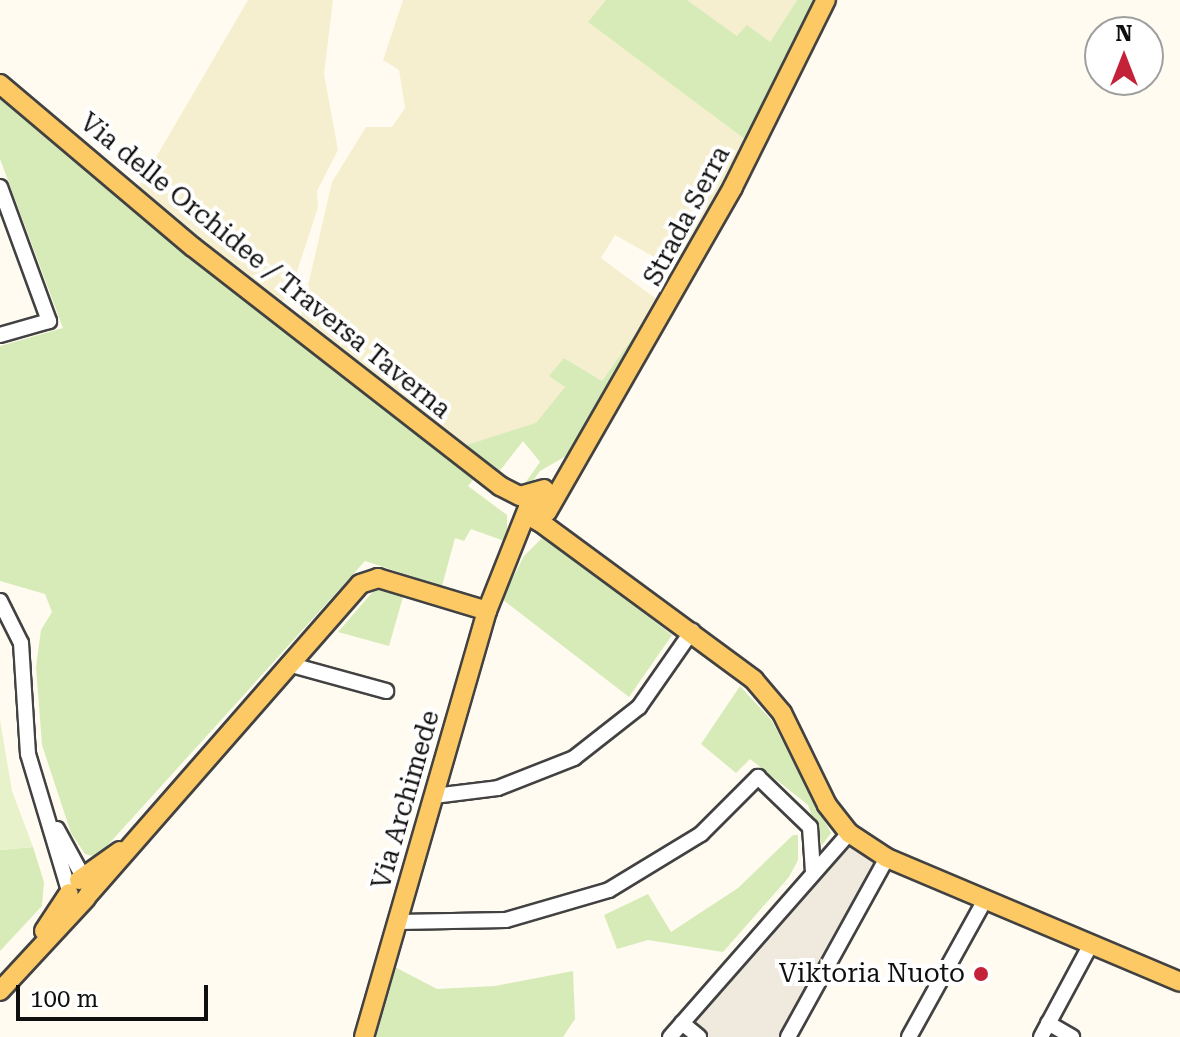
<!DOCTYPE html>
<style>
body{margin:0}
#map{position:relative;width:1180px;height:1037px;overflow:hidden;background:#fffbf0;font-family:"Roboto Serif",serif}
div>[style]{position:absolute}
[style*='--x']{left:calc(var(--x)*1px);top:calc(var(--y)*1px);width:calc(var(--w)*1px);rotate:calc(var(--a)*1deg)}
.farmland>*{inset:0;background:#f6efcf}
.green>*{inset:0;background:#d7ebb8}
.pitch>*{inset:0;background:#e8f2ca}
.plaza>*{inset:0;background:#f0eade}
.roads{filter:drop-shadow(2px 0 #424242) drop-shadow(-2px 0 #424242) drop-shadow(0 2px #424242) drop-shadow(0 -2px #424242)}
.minor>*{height:14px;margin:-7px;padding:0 7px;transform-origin:7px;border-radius:7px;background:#fff}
.major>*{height:18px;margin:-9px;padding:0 9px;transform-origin:9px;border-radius:9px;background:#fcc964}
.dots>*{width:22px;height:22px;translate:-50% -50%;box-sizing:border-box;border:4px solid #fff;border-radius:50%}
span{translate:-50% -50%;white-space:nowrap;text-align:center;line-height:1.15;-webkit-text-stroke:8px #fff;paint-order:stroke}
.street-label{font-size:26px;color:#0f0f0f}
.poi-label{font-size:26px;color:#0f0f0f}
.right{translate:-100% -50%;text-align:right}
.north{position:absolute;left:1084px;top:16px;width:80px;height:80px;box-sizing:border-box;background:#fff;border:2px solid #9f9f9f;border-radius:50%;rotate:0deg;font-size:22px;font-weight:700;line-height:32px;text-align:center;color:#0f0f0f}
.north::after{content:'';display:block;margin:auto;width:28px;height:36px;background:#c32239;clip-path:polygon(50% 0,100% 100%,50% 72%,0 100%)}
.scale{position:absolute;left:16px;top:985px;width:192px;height:36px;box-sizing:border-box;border:4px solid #0f0f0f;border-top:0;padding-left:10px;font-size:24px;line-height:28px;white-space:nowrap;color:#0f0f0f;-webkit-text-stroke:6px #fff;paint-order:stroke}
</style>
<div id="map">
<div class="farmland">
<div style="clip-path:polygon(248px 0,333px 0,324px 74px,338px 150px,317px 191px,318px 207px,297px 272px,289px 277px,289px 293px,280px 304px,138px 188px)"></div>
<div style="clip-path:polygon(403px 0,606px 0,589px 22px,746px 140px,684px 262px,670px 266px,615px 235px,601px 258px,659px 301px,602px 381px,564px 358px,565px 387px,536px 424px,463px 446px,300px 320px,332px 182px,366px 127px,392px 127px,405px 108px,399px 70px,383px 60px)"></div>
<div style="clip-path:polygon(687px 0,797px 0,770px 42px,737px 36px)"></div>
</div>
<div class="green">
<div style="clip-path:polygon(606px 0,687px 0,737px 36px,747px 25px,770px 42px,797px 0,816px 0,746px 140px,588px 22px)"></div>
<div style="clip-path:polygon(0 97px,198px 265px,474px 479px,468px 486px,507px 515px,507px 542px,471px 529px,464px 541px,455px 538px,442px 586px,365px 561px,97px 857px,85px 854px,71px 833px,42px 745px,36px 667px,41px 630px,52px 612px,45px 594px,0 581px,0 346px,63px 328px,0 159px)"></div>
<div style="clip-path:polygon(646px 319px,608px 394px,566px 456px,540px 471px,527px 489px,523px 486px,540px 462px,523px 441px,498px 473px,463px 446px,536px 423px,565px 387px,549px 376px,564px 358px,602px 381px)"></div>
<div style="clip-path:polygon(544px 536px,672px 635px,629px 697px,502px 599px,524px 556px)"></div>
<div style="clip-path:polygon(376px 588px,403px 597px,389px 646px,338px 632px)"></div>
<div style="clip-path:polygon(740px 686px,772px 721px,831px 833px,822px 845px,808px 805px,750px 759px,736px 773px,701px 744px)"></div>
<div style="clip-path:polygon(793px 835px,798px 835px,798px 860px,789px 877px,723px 952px,648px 940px,617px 949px,604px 915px,648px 894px,671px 932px,738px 888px)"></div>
<div style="clip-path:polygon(33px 847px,44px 882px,42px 906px,0 951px,0 850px)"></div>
<div style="clip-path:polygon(393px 966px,437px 989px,495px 986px,573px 971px,575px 1019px,563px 1037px,372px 1037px)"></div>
</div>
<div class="pitch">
<div style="clip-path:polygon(0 720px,12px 791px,33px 847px,0 850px)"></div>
</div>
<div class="plaza">
<div style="clip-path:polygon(849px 833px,887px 858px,788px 1037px,670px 1037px)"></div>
</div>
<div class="roads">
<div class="minor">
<div style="--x:0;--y:187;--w:143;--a:69.9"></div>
<div style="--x:49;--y:321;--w:51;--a:164.1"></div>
<div style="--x:0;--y:601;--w:47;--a:63.4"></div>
<div style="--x:21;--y:643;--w:111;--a:86.4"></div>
<div style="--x:28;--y:754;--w:143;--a:73.3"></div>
<div style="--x:288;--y:664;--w:102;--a:15.4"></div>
<div style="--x:434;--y:796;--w:64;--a:-7.1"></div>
<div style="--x:498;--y:788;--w:82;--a:-21.5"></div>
<div style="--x:574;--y:758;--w:83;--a:-38.1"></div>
<div style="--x:639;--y:707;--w:93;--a:-55.1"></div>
<div style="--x:57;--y:829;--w:63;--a:61.4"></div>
<div style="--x:398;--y:922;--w:108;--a:-1.1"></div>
<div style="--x:506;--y:920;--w:107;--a:-16.2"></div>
<div style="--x:609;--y:890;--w:108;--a:-31.3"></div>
<div style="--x:701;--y:834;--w:81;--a:-45"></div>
<div style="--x:758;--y:777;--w:72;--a:43.9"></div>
<div style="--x:810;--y:827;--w:45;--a:86.2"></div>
<div style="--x:682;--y:1023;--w:22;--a:39"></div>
<div style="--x:1048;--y:1023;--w:28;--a:30"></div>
<div style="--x:670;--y:1037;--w:271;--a:-48.7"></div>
<div style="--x:788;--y:1037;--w:205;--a:-61.1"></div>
<div style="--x:909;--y:1037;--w:157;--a:-61"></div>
<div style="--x:1041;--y:1037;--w:106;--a:-61.7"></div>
</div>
<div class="major">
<div style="--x:0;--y:84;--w:253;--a:40.2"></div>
<div style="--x:193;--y:247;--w:389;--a:37.9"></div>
<div style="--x:500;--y:486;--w:22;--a:27"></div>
<div style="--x:520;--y:496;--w:25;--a:-16"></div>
<div style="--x:547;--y:512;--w:374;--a:-60.2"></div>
<div style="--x:733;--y:187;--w:209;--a:-63.6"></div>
<div style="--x:540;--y:522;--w:266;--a:36.4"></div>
<div style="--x:754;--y:680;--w:43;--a:49.7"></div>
<div style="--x:782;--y:713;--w:102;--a:63.9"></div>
<div style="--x:827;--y:805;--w:36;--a:52"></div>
<div style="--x:849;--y:833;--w:45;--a:33.3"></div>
<div style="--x:887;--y:858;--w:318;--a:22.9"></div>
<div style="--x:79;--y:880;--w:50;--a:-35.3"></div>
<div style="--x:88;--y:895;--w:413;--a:-48.8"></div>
<div style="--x:360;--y:584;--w:19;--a:-18"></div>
<div style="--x:378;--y:578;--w:114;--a:16.8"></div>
<div style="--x:44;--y:931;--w:45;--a:-56.7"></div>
<div style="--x:0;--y:991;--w:127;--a:-47.2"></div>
<div style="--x:364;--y:1037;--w:443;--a:-73.9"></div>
<div style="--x:487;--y:611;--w:111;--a:-68.3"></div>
<div style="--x:528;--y:508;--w:12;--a:-31"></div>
<div style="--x:538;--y:502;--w:9;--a:41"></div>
<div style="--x:545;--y:508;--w:15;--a:110"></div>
<div style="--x:540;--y:522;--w:15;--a:-152"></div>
</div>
</div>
<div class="dots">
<div style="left:981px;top:974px;background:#c32239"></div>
</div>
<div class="street-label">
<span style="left:687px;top:216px;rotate:-62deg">Strada Serra</span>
<span style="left:265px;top:266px;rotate:39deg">Via delle Orchidee / Traversa Taverna</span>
<span style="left:406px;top:800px;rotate:-74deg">Via Archimede</span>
</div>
<div class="poi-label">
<span class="right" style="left:965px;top:974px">Viktoria Nuoto</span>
</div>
<div class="north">N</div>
<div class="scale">100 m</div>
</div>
